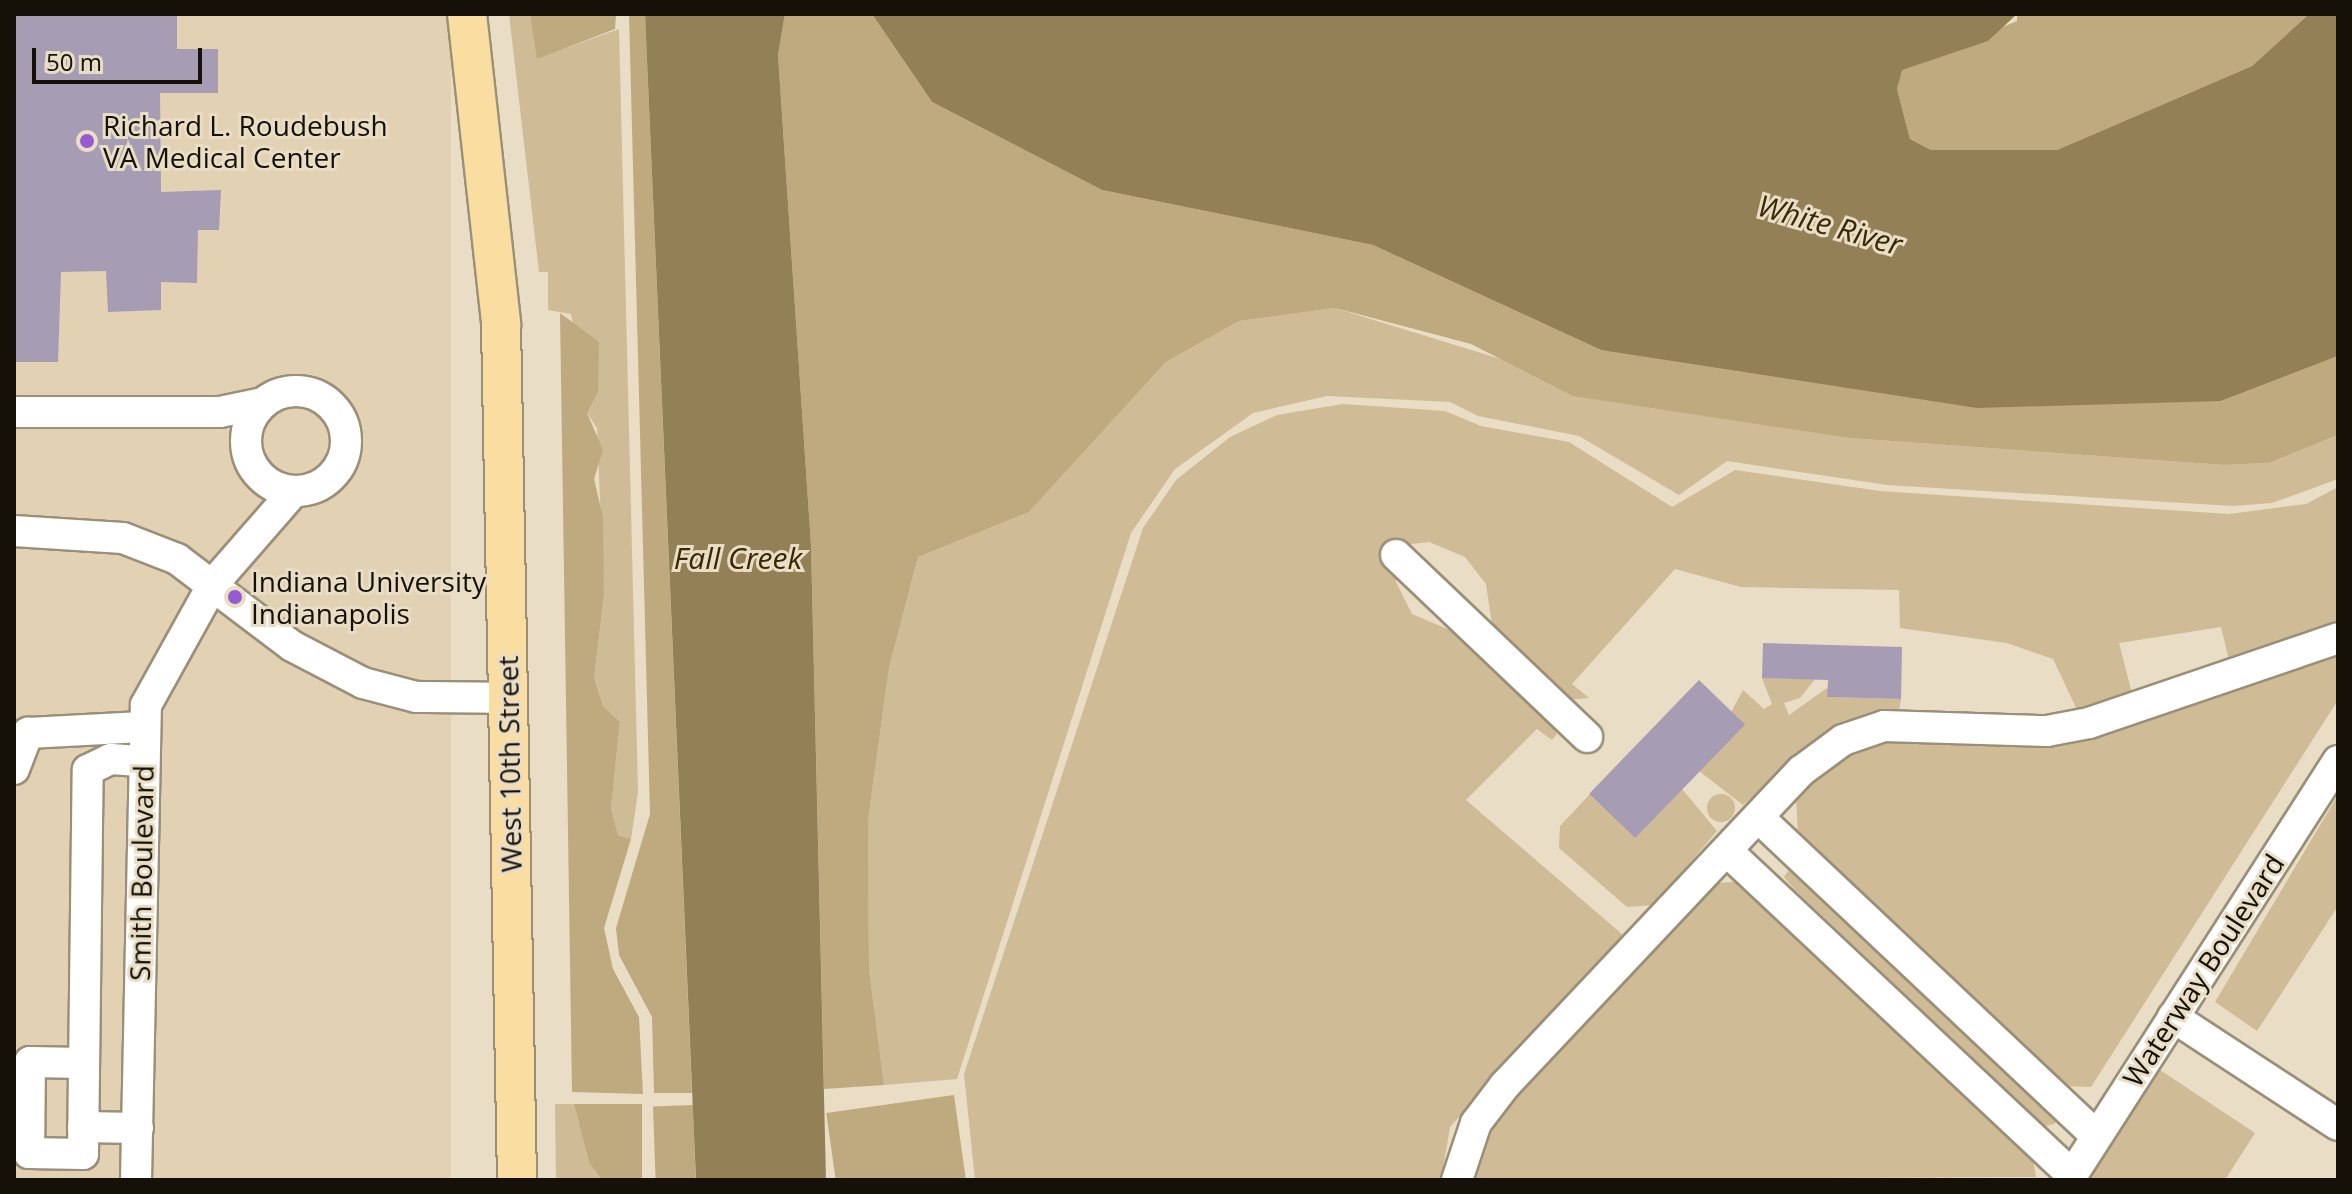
<!DOCTYPE html>
<style>
body{margin:0}
#map{position:relative;width:2352px;height:1194px;overflow:hidden;background:#e9ddc5;font-family:"Open Sans",sans-serif}
div>[style]{position:absolute}
[style*='--x']{left:calc(var(--x)*1px);top:calc(var(--y)*1px);width:calc(var(--w)*1px);rotate:calc(var(--a)*1deg)}
.built>*{inset:0;background:#e2d1b3;transform-origin:0 0}
.green>*{inset:0;background:#cfbb95}
.round{border-radius:50%}
.forest>*{inset:0;background:#bfaa7f;transform-origin:0 0}
.water>*{inset:0;background:#948057}
.building>*{inset:0;background:#a69cb3;transform-origin:0 0}
.roads{filter:drop-shadow(2px 0 #9a8f78) drop-shadow(-2px 0 #9a8f78) drop-shadow(0 2px #9a8f78) drop-shadow(0 -2px #9a8f78)}
.minor>*{height:30px;margin:-15px;padding:0 15px;transform-origin:15px;border-radius:15px;background:#fff}
.minor>.ring{margin:-15px;padding:0;box-sizing:content-box;background:none;border:30px solid #fff;border-radius:50%}
.major>*{height:38px;margin:-19px;padding:0 19px;transform-origin:19px;border-radius:19px;background:#fadda1}
.dots>*{width:22px;height:22px;translate:-50% -50%;box-sizing:border-box;border:4px solid #e9ddc5;border-radius:50%}
span{translate:-50% -50%;white-space:nowrap;text-align:center;line-height:1.15;-webkit-text-stroke:6px #e9ddc5;paint-order:stroke}
.poi-label{font-size:28px;color:#151109}
.left{translate:0 -50%;text-align:left}
.street-label{font-size:28px;color:#151109}
.water-label{font-size:30px;color:#382804;font-style:italic}
.frame{position:absolute;inset:0;border:16px solid #151109;pointer-events:none}
.scale{position:absolute;left:32px;top:48px;width:170px;height:36px;box-sizing:border-box;border:4px solid #151109;border-top:0;padding-left:10px;font-size:24px;line-height:28px;white-space:nowrap;color:#151109;-webkit-text-stroke:6px #e9ddc5;paint-order:stroke}
</style>
<div id="map">
<div class="built">
<div style="left:14px;top:14px;width:437px;height:1166px"></div>
</div>
<div class="green">
<div style="clip-path:polygon(509px 14px,530px 14px,538px 58px,619px 29px,638px 792px,631px 839px,618px 835px,611px 808px,620px 722px,603px 706px,594px 677px,604px 595px,597px 428px,587px 413px,571px 314px,548px 310px,548px 272px,539px 272px)"></div>
<div style="clip-path:polygon(1335px 308px,1520px 365px,1850px 438px,2224px 465px,2269px 463px,2338px 435px,2338px 479px,2272px 503px,2233px 506px,1887px 485px,1727px 461px,1679px 495px,1579px 436px,1478px 416px,1450px 402px,1327px 396px,1253px 413px,1175px 469px,1131px 533px,957px 1079px,884px 1085px,869px 968px,868px 819px,889px 668px,918px 557px,1029px 512px,1166px 362px,1239px 321px)"></div>
<div style="clip-path:polygon(1343px 404px,1445px 411px,1481px 426px,1569px 442px,1672px 507px,1735px 470px,1880px 491px,2229px 514px,2306px 504px,2338px 487px,2338px 623px,2229px 660px,2221px 627px,2119px 643px,2133px 697px,2078px 712px,2053px 659px,2007px 643px,1900px 628px,1899px 590px,1741px 587px,1675px 569px,1572px 684px,1589px 698px,1566px 700px,1494px 639px,1486px 584px,1465px 557px,1429px 542px,1396px 546px,1396px 582px,1412px 614px,1459px 634px,1548px 714px,1557px 734px,1552px 740px,1537px 729px,1466px 800px,1623px 935px,1450px 1127px,1441px 1180px,975px 1180px,964px 1074px,1143px 528px,1176px 480px,1230px 437px,1277px 415px)"></div>
<div style="clip-path:polygon(2338px 647px,2338px 700px,2091px 1087px,2067px 1086px,1798px 837px,1796px 795px,1864px 741px,2026px 736px)"></div>
<div style="clip-path:polygon(1762px 678px,1815px 679px,1800px 698px,1784px 703px,1789px 715px,1827px 688px,1828px 697px,1901px 699px,1899px 711px,1869px 713px,1831px 729px,1743px 805px,1699px 771px,1743px 690px,1764px 709px,1772px 704px)"></div>
<div style="clip-path:polygon(1682px 789px,1717px 831px,1654px 905px,1627px 907px,1559px 848px,1560px 826px,1590px 794px,1636px 837px)"></div>
<div class="round" style="left:1707px;top:794px;width:28px;height:28px"></div>
<div style="clip-path:polygon(2338px 795px,2338px 906px,2257px 1031px,2215px 1002px)"></div>
<div style="clip-path:polygon(1792px 865px,2059px 1119px,2054px 1124px,2045px 1126px,1795px 890px,1784px 877px)"></div>
<div style="clip-path:polygon(1742px 881px,2031px 1149px,2036px 1177px,1470px 1180px,1484px 1127px,1696px 897px,1719px 883px)"></div>
<div style="clip-path:polygon(2157px 1068px,2255px 1133px,2225px 1180px,2085px 1180px)"></div>
<div style="clip-path:polygon(555px 1104px,574px 1104px,589px 1163px,602px 1180px,556px 1180px)"></div>
</div>
<div class="forest">
<div style="clip-path:polygon(530px 14px,616px 14px,615px 29px,537px 59px)"></div>
<div style="clip-path:polygon(629px 14px,645px 14px,692px 1093px,654px 1093px,652px 1017px,619px 955px,616px 928px,650px 814px)"></div>
<div style="clip-path:polygon(785px 14px,872px 14px,932px 102px,1102px 190px,1373px 245px,1601px 350px,2221px 401px,2338px 356px,2338px 435px,2269px 463px,2224px 465px,1850px 438px,1573px 396px,1471px 344px,1335px 308px,1239px 321px,1166px 362px,1029px 512px,918px 557px,889px 668px,868px 820px,869px 968px,884px 1085px,824px 1089px,811px 545px,778px 55px)"></div>
<div style="clip-path:polygon(2017px 14px,2309px 14px,2252px 66px,2057px 150px,1931px 150px,1910px 139px,1897px 89px,1901px 70px,2017px 21px)"></div>
<div style="clip-path:polygon(560px 313px,599px 342px,598px 392px,587px 413px,603px 450px,594px 479px,603px 517px,604px 595px,594px 677px,603px 706px,620px 722px,611px 808px,618px 835px,631px 839px,604px 928px,613px 969px,639px 1017px,643px 1094px,572px 1092px)"></div>
<div style="left:954px;top:1095px;width:86px;height:129px;rotate:82deg"></div>
<div style="clip-path:polygon(574px 1104px,642px 1104px,642px 1180px,602px 1180px,589px 1163px)"></div>
<div style="left:693px;top:1105px;width:75px;height:40px;rotate:88deg"></div>
</div>
<div class="water">
<div style="clip-path:polygon(645px 14px,785px 14px,778px 55px,811px 545px,826px 1180px,696px 1180px)"></div>
<div style="clip-path:polygon(872px 14px,2017px 14px,1988px 41px,1902px 70px,1897px 89px,1910px 139px,1931px 150px,2057px 150px,2252px 66px,2309px 14px,2338px 14px,2338px 356px,2221px 401px,1977px 408px,1601px 350px,1373px 245px,1102px 190px,932px 102px)"></div>
</div>
<div class="building">
<div style="clip-path:polygon(14px 14px,177px 14px,177px 49px,218px 49px,218px 93px,160px 93px,161px 192px,221px 190px,219px 230px,198px 230px,197px 283px,161px 282px,161px 310px,108px 312px,106px 271px,61px 272px,58px 362px,14px 362px)"></div>
<div style="clip-path:polygon(1763px 643px,1902px 647px,1901px 699px,1827px 697px,1828px 680px,1762px 678px)"></div>
<div style="left:1699px;top:680px;width:64px;height:158px;rotate:44deg"></div>
</div>
<div class="roads">
<div class="minor">
<div class="ring" style="left:246px;top:391px;width:70px;height:70px"></div>
<div style="--x:14;--y:412;--w:206;--a:0"></div>
<div style="--x:220;--y:412;--w:44;--a:-11.8"></div>
<div style="--x:14;--y:531;--w:109;--a:3.7"></div>
<div style="--x:123;--y:538;--w:58;--a:21.3"></div>
<div style="--x:177;--y:559;--w:144;--a:37.1"></div>
<div style="--x:292;--y:646;--w:80;--a:27.5"></div>
<div style="--x:363;--y:683;--w:55;--a:14.8"></div>
<div style="--x:416;--y:697;--w:91;--a:0.6"></div>
<div style="--x:1396;--y:555;--w:264;--a:43.6"></div>
<div style="--x:14;--y:769;--w:39;--a:-69"></div>
<div style="--x:28;--y:733;--w:114;--a:-3"></div>
<div style="--x:1759;--y:818;--w:463;--a:43.3"></div>
<div style="--x:1727;--y:851;--w:473;--a:43.2"></div>
<div style="--x:2173;--y:1017;--w:197;--a:33.2"></div>
<div style="--x:83;--y:1063;--w:53;--a:-178.9"></div>
<div style="--x:30;--y:1062;--w:91;--a:90.6"></div>
<div style="--x:29;--y:1153;--w:54;--a:1.1"></div>
<div style="--x:83;--y:1154;--w:384;--a:-89.3"></div>
<div style="--x:88;--y:770;--w:25;--a:-26"></div>
<div style="--x:111;--y:759;--w:31;--a:4"></div>
<div style="--x:83;--y:1127;--w:55;--a:1"></div>
<div style="--x:136;--y:1180;--w:475;--a:-88.8"></div>
<div style="--x:146;--y:705;--w:138;--a:-61"></div>
<div style="--x:213;--y:584;--w:123;--a:-48.9"></div>
<div style="--x:1457;--y:1180;--w:60;--a:-71.6"></div>
<div style="--x:1476;--y:1123;--w:48;--a:-52.7"></div>
<div style="--x:1505;--y:1085;--w:432;--a:-46.7"></div>
<div style="--x:1801;--y:771;--w:52;--a:-36.4"></div>
<div style="--x:1843;--y:740;--w:43;--a:-18.9"></div>
<div style="--x:1884;--y:726;--w:163;--a:1.8"></div>
<div style="--x:2047;--y:731;--w:43;--a:-10.8"></div>
<div style="--x:2089;--y:723;--w:263;--a:-18.8"></div>
<div style="--x:2069;--y:1180;--w:498;--a:-57.3"></div>
</div>
<div class="major">
<div style="--x:467;--y:14;--w:312;--a:83.7"></div>
<div style="--x:501;--y:324;--w:856;--a:88.93"></div>
</div>
</div>
<div class="dots">
<div style="left:87px;top:141px;background:#975ad1"></div>
<div style="left:235px;top:597px;background:#975ad1"></div>
</div>
<div class="poi-label">
<span class="left" style="left:103px;top:141px">Richard L. Roudebush<br>VA Medical Center</span>
<span class="left" style="left:251px;top:597px">Indiana University<br>Indianapolis</span>
</div>
<div class="street-label">
<span style="left:509px;top:764px;rotate:-91deg">West 10th Street</span>
<span style="left:141px;top:873px;rotate:-89deg">Smith Boulevard</span>
<span style="left:2203px;top:970px;rotate:-57deg">Waterway Boulevard</span>
</div>
<div class="water-label">
<span style="left:1830px;top:225px;rotate:16deg">White River</span>
<span style="left:738px;top:558px">Fall Creek</span>
</div>
<div class="frame"></div>
<div class="scale">50 m</div>
</div>
